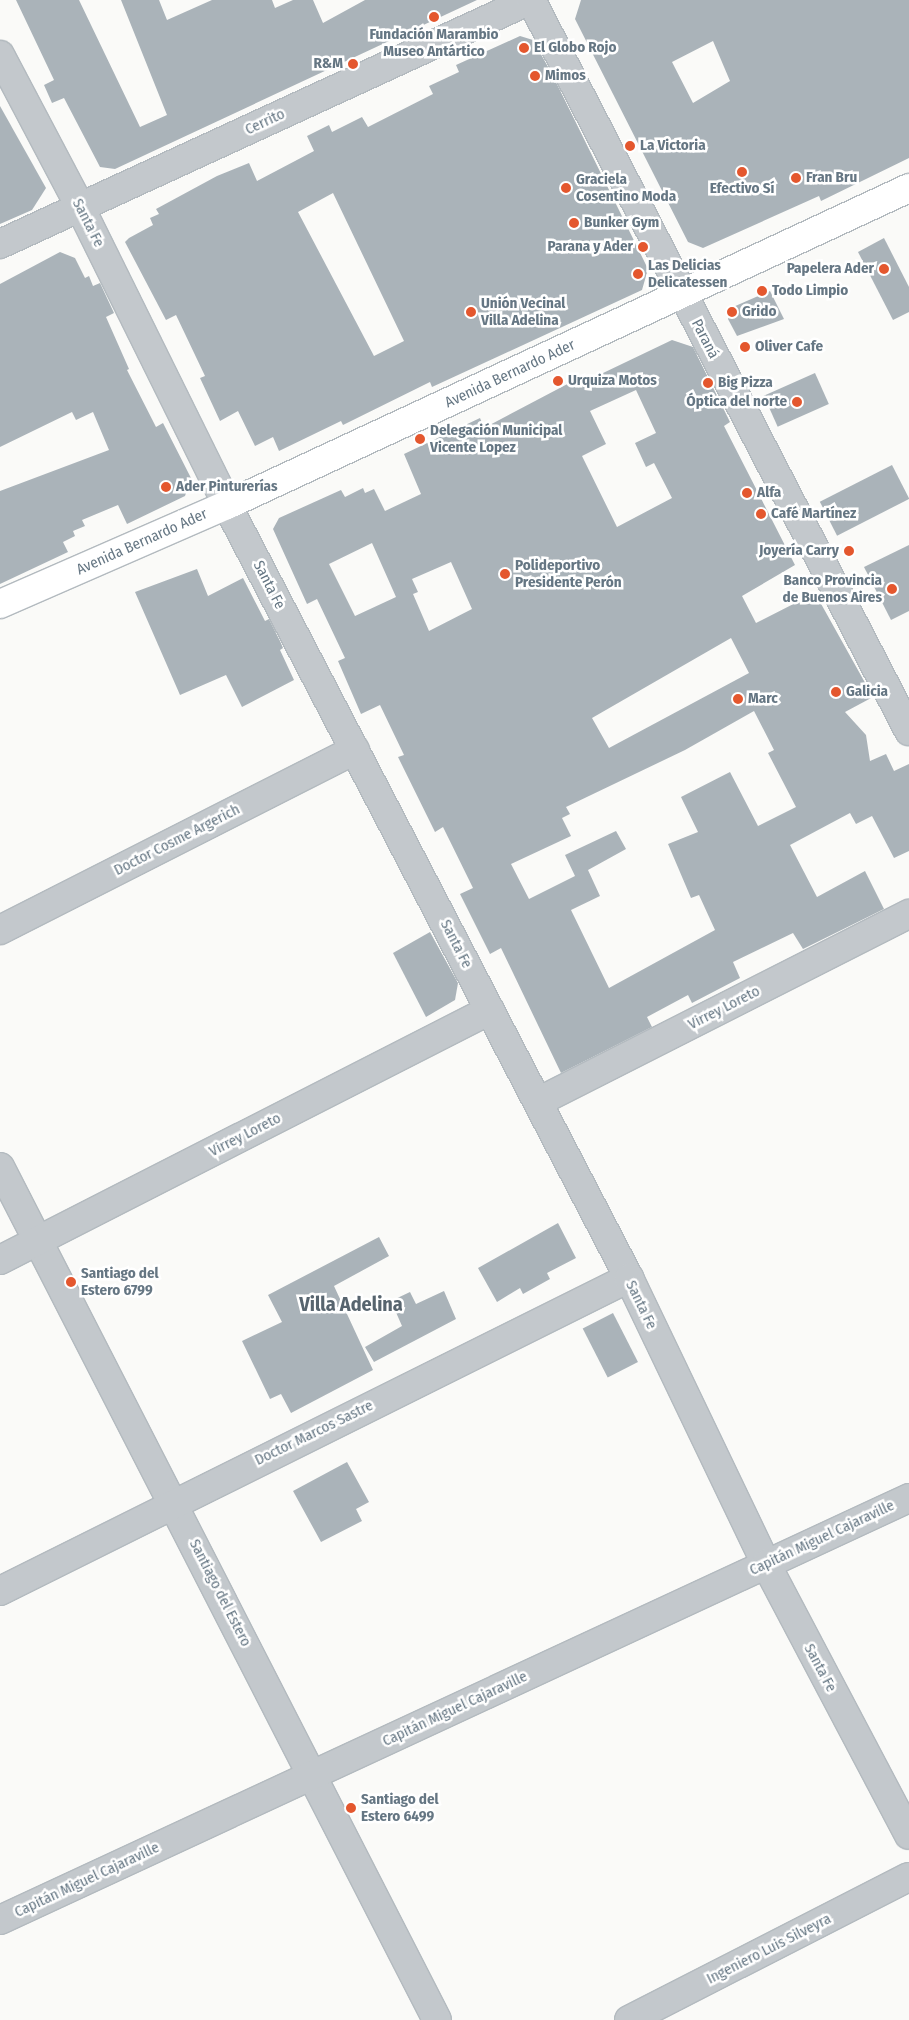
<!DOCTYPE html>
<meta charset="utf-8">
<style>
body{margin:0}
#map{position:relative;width:909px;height:2020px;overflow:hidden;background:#fafaf8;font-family:"Fira Sans Condensed",sans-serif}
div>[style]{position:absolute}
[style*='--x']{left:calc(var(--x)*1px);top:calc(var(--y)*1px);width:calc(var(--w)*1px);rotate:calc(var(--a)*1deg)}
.building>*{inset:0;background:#aab3b9;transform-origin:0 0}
.roads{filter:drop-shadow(1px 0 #b3babf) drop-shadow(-1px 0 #b3babf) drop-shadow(0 1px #b3babf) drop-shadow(0 -1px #b3babf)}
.minor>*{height:28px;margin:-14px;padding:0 14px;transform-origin:14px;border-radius:14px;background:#c3c8cc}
.tertiary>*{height:28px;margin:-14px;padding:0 14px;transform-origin:14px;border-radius:14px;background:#c3c8cc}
.secondary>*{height:28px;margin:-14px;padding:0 14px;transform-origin:14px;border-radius:14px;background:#fff}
.dots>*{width:14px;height:14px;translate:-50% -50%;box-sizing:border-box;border:2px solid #fff;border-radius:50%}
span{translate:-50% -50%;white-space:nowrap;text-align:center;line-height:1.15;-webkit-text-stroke:5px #fff;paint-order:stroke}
.poi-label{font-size:15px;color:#657683;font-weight:700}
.left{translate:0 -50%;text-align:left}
.right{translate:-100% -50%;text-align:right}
.street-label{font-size:15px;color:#657683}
.district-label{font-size:20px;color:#57646e;font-weight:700}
</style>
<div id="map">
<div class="building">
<div style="clip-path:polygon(16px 0,79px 0,140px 127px,167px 115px,121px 0,159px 0,167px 20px,212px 0,272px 0,275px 8px,293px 0,313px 0,323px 23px,365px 0,477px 0,115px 169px,100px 167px,64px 98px,52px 103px,44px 85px,54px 80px)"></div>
<div style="clip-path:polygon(evenodd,581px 0,909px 0,909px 158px,821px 201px,819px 196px,703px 248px,688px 242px,575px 19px,581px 0,713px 41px,730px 81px,693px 103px,672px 62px,713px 41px)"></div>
<div style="clip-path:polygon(evenodd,520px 36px,533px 40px,552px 74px,648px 269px,642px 290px,432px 387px,430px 382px,343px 425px,341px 421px,279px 451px,273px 437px,255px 446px,238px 411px,220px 421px,200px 378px,205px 376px,176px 315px,166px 320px,125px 242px,129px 238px,153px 225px,150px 218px,159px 214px,156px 209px,217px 176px,249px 163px,257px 181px,314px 151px,307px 136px,329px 125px,332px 132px,362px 117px,368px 127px,433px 94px,429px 86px,459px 72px,456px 65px,520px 36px,333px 193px,404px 341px,374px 356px,298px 212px,333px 193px)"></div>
<div style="clip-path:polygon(0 106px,46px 188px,32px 210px,0 224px)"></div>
<div style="clip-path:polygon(884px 238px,909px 287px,909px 312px,893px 320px,858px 252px)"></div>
<div style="clip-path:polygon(60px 252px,75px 258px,85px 278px,89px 276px,93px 286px,100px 283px,114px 313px,106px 317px,129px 369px,127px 370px,156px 427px,163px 423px,191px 478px,185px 496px,127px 524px,118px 505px,82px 520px,85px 526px,73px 531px,75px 536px,63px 542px,68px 552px,0 584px,0 491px,109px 450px,93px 412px,76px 420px,72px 412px,0 447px,0 284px)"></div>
<div style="clip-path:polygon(770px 291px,784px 319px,737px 336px,728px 319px,733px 307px)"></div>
<div style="clip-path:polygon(evenodd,672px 340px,693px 347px,730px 422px,724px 426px,795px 565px,742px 596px,756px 623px,815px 593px,873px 697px,845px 712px,866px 735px,870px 761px,886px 754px,894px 771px,909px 764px,909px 851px,894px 858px,872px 816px,856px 824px,850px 813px,790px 845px,817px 897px,865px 871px,884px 909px,803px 949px,793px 933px,733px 962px,740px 978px,692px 1003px,688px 995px,647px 1017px,652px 1027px,561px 1073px,501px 948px,490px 954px,460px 894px,473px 888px,443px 827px,435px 832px,398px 757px,404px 755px,380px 705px,361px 714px,338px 661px,345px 658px,317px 599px,307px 604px,273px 529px,279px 518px,341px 490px,345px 497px,363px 488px,365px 493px,374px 489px,385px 511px,421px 494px,404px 454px,480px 418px,484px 428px,575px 380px,578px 385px,672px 340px,636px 390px,656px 433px,635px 443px,646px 467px,654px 463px,672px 498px,617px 527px,582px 456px,606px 444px,590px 411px,636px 390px,672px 340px,372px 543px,396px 597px,355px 616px,329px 564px,372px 543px,672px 340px,451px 562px,472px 609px,429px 631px,413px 594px,418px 592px,412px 579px,451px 562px,672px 340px,731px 638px,749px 673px,609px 748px,592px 718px,731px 638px,672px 340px,754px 711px,774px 750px,768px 753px,796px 807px,758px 826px,730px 772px,681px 797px,698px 832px,668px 844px,691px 898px,699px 895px,715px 930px,609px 988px,571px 910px,600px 896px,588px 870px,626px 849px,616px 831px,565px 855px,575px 876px,583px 872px,529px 899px,511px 864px,571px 836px,562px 818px,570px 814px,566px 807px,685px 750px,754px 711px)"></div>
<div style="left:815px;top:373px;width:34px;height:56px;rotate:66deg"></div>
<div style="left:892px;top:465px;width:38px;height:81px;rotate:63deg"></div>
<div style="clip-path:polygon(909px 545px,909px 611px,891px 620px,864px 567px)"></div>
<div style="clip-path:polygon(197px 569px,208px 596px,243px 578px,265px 621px,269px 619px,280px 641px,283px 648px,280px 650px,294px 680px,242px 707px,226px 675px,180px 695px,135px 592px)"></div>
<div style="clip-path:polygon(430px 932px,458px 983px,455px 1000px,426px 1017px,393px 953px)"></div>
<div style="clip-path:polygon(558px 1223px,576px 1258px,547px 1273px,550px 1279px,523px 1294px,520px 1288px,497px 1302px,478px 1268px)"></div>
<div style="clip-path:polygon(379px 1237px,389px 1256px,334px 1286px,373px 1370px,291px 1413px,281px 1394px,270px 1399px,242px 1341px,282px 1322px,268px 1295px)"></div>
<div style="clip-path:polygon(444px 1291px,456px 1319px,374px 1362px,365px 1347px,402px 1326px,391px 1301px,410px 1292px,416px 1304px)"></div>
<div style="left:613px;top:1313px;width:55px;height:34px;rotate:63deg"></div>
<div style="clip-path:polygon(347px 1462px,369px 1502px,356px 1509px,362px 1521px,321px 1542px,293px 1491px)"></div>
</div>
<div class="roads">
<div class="minor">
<div style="--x:0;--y:55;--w:172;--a:62.2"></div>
<div style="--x:80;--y:207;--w:332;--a:63.7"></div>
<div style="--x:0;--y:244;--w:583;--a:-24.72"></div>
<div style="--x:0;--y:930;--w:398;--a:-26.9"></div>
<div style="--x:538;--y:1102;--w:416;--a:-26.9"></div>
<div style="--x:0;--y:1167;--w:958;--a:62.87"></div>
<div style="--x:0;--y:1260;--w:550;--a:-27.03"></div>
<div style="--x:0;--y:1591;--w:703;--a:-26.46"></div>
<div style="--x:0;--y:1920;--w:1002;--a:-24.9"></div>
<div style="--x:629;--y:2020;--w:314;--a:-27.1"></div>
</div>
<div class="tertiary">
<div style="--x:531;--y:0;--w:823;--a:62.66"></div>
<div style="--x:227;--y:505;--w:871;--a:62.52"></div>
<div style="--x:629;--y:1278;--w:317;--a:64.4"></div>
<div style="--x:766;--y:1564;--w:306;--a:62.2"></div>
</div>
<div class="secondary">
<div style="--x:0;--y:604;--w:248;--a:-23.6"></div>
<div style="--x:227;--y:505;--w:752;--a:-24.93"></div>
</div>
</div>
<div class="dots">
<div style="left:434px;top:17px;background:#e4572e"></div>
<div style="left:524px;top:48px;background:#e4572e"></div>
<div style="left:353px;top:64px;background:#e4572e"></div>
<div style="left:535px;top:76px;background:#e4572e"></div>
<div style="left:630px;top:146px;background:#e4572e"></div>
<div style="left:742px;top:172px;background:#e4572e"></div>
<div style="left:796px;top:178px;background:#e4572e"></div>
<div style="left:566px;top:188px;background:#e4572e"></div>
<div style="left:574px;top:223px;background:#e4572e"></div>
<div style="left:643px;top:247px;background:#e4572e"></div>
<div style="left:884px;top:269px;background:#e4572e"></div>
<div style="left:638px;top:274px;background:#e4572e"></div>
<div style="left:762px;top:291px;background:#e4572e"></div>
<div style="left:471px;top:312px;background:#e4572e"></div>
<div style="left:732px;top:312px;background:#e4572e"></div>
<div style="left:745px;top:347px;background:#e4572e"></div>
<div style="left:558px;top:381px;background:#e4572e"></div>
<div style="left:708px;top:383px;background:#e4572e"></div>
<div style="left:797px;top:402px;background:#e4572e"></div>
<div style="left:420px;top:439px;background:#e4572e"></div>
<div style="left:166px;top:487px;background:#e4572e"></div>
<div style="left:747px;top:493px;background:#e4572e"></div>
<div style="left:761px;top:514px;background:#e4572e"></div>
<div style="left:849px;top:551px;background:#e4572e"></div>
<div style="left:505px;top:574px;background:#e4572e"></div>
<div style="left:892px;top:589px;background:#e4572e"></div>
<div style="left:836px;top:692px;background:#e4572e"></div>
<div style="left:738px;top:699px;background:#e4572e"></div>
<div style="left:71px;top:1282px;background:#e4572e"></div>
<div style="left:351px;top:1808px;background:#e4572e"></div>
</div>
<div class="poi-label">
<span style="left:434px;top:43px">Fundación Marambio<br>Museo Antártico</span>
<span class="left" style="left:534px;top:48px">El Globo Rojo</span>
<span class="right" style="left:343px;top:64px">R&amp;M</span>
<span class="left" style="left:545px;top:76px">Mimos</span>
<span class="left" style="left:640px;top:146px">La Victoria</span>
<span class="left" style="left:806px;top:178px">Fran Bru</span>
<span class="left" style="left:576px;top:188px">Graciela<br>Cosentino Moda</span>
<span style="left:742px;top:189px">Efectivo Sí</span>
<span class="left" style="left:584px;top:223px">Bunker Gym</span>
<span class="right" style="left:633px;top:247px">Parana y Ader</span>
<span class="left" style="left:648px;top:274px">Las Delicias<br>Delicatessen</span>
<span class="right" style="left:874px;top:269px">Papelera Ader</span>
<span class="left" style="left:772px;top:291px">Todo Limpio</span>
<span class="left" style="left:481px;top:312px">Unión Vecinal<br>Villa Adelina</span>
<span class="left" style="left:742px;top:312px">Grido</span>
<span class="left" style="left:755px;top:347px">Oliver Cafe</span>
<span class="left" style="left:568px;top:381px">Urquiza Motos</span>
<span class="left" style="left:718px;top:383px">Big Pizza</span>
<span class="right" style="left:787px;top:402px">Óptica del norte</span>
<span class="left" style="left:430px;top:439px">Delegación Municipal<br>Vicente Lopez</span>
<span class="left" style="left:176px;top:487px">Ader Pinturerías</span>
<span class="left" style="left:757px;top:493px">Alfa</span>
<span class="left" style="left:771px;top:514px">Café Martínez</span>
<span class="right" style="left:839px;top:551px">Joyería Carry</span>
<span class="left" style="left:515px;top:574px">Polideportivo<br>Presidente Perón</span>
<span class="right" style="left:882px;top:589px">Banco Provincia<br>de Buenos Aires</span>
<span class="left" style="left:846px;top:692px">Galicia</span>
<span class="left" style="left:748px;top:699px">Marc</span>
<span class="left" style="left:81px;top:1282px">Santiago del<br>Estero 6799</span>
<span class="left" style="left:361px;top:1808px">Santiago del<br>Estero 6499</span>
</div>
<div class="street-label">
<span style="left:265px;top:122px;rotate:-25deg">Cerrito</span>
<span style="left:88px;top:223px;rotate:63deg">Santa Fe</span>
<span style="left:705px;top:339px;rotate:63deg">Paraná</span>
<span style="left:510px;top:374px;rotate:-25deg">Avenida Bernardo Ader</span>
<span style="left:142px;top:542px;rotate:-24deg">Avenida Bernardo Ader</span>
<span style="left:269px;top:585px;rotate:63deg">Santa Fe</span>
<span style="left:177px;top:840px;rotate:-27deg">Doctor Cosme Argerich</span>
<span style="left:456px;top:944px;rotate:63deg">Santa Fe</span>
<span style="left:724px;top:1008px;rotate:-27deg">Virrey Loreto</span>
<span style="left:245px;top:1135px;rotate:-27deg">Virrey Loreto</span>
<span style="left:641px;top:1305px;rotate:64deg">Santa Fe</span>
<span style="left:314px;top:1433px;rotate:-26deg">Doctor Marcos Sastre</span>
<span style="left:822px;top:1538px;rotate:-25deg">Capitán Miguel Cajaraville</span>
<span style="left:220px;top:1593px;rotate:63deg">Santiago del Estero</span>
<span style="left:820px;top:1668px;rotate:62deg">Santa Fe</span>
<span style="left:455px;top:1709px;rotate:-25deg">Capitán Miguel Cajaraville</span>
<span style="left:87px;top:1880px;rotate:-25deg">Capitán Miguel Cajaraville</span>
<span style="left:769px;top:1949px;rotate:-27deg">Ingeniero Luis Silveyra</span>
</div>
<div class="district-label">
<span style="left:351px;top:1304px">Villa Adelina</span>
</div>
</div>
